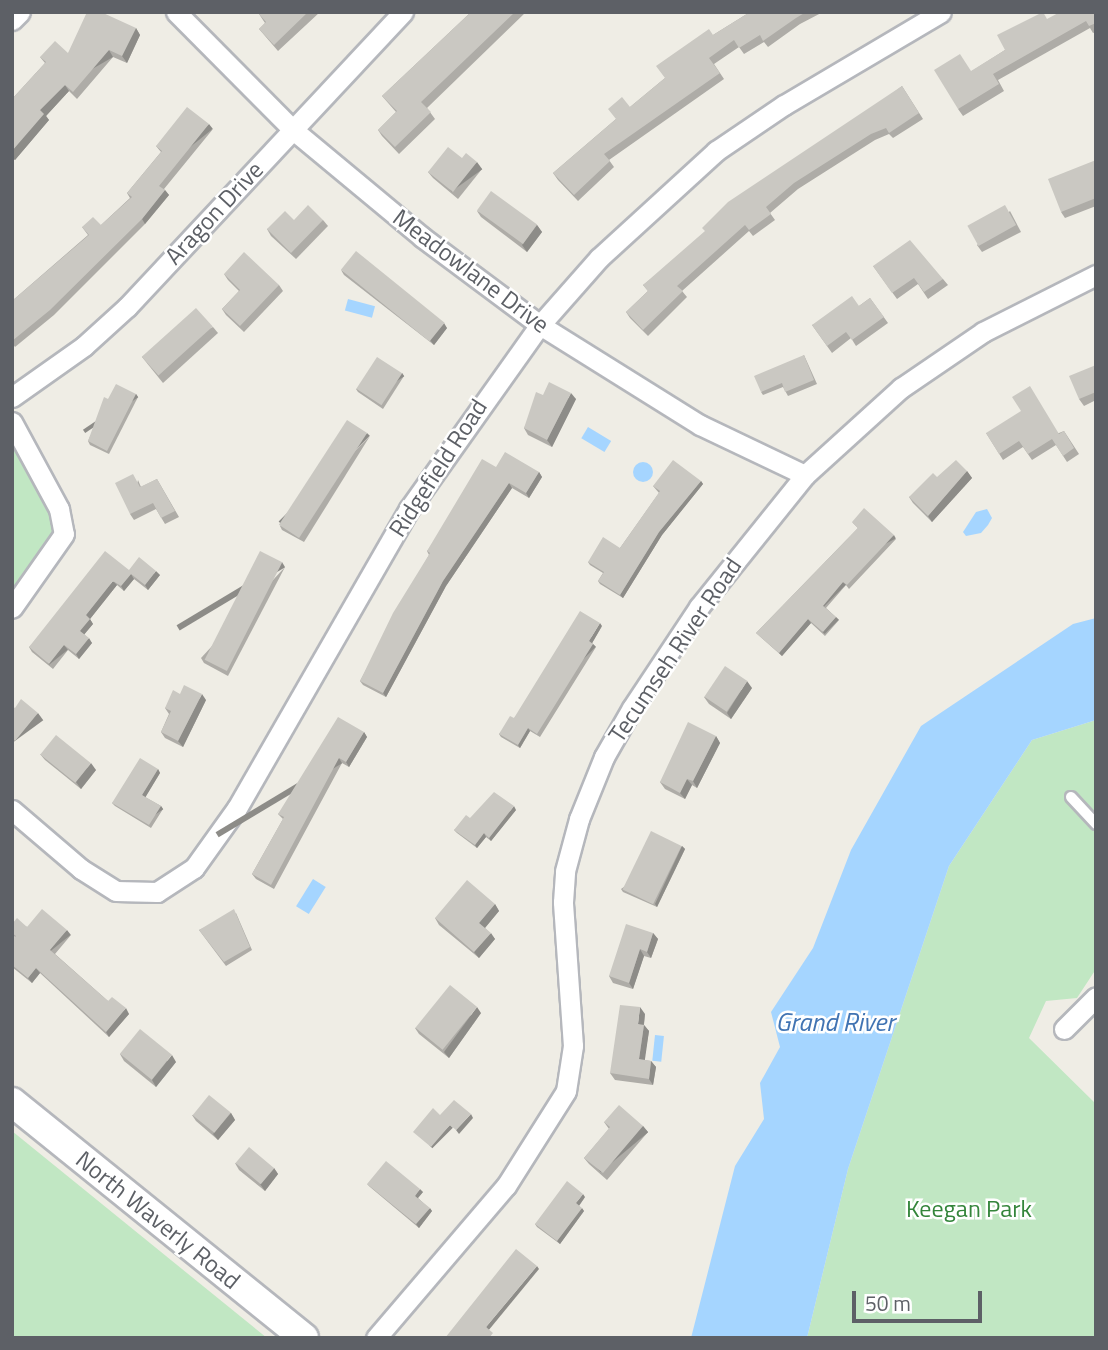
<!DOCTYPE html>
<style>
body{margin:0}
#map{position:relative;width:1108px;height:1350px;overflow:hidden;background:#efede5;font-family:"Titillium Web",sans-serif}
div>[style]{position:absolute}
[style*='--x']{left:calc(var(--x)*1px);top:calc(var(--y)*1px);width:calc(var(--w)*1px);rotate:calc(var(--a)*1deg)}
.green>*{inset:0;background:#c1e7c3}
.water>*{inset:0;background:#a5d5ff;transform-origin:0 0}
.round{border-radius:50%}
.roads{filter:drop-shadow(2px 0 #b5b7bc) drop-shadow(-2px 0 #b5b7bc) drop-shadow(0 2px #b5b7bc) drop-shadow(0 -2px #b5b7bc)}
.service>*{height:10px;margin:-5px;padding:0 5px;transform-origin:5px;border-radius:5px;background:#fff}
.minor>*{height:19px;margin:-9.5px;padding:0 9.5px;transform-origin:9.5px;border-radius:9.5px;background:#fff}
.secondary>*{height:28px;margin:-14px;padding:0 14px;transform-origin:14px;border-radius:14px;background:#fff}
.wall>*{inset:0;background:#aeaca7}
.shaded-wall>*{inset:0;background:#8d8c88;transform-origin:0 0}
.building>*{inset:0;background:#cac8c2;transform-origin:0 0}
span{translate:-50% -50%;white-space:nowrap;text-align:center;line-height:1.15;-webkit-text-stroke:5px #fff;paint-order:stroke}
.street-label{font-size:24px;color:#5d6066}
.park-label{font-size:24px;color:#34853b}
.water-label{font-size:26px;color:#4174b3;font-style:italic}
.frame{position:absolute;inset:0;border:14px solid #5d6066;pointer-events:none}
.scale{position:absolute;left:852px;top:1291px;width:130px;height:32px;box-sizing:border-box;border:4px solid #5d6066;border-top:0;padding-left:9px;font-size:21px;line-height:24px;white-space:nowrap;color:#5d6066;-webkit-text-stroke:5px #fff;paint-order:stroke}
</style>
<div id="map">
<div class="green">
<div style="clip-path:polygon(12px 445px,48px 509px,55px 532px,12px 589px)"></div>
<div style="clip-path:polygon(1096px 720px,1096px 969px,1077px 998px,1046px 1001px,1029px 1038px,1096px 1104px,1096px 1338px,807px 1338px,848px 1169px,949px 866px,1032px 740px)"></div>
<div style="clip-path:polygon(12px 1131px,267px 1338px,12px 1338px)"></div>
</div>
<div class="water">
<div style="left:348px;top:299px;width:28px;height:12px;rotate:15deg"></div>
<div style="left:588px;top:427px;width:27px;height:13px;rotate:31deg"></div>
<div class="round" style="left:633px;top:462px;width:20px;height:20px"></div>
<div style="clip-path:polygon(987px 509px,992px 518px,988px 525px,981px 533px,966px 536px,963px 532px,976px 512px)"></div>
<div style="clip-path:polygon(1096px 618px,1096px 720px,1032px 740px,949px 866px,848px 1169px,807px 1338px,691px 1338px,735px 1166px,764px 1119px,760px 1083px,780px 1047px,771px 1012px,813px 948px,851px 850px,921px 726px,1073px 624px)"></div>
<div style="left:313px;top:879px;width:15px;height:32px;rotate:32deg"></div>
<div style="left:655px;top:1035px;width:9px;height:26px;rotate:6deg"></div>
</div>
<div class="roads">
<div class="service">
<div style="--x:1071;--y:797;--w:37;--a:47"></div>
</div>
<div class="minor">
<div style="--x:176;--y:12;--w:165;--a:45.2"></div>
<div style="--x:292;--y:129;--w:169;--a:39.7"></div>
<div style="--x:422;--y:237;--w:147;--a:36.7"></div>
<div style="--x:540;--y:325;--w:189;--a:32"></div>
<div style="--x:700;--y:425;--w:116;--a:25.5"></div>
<div style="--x:12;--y:20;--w:11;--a:-45"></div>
<div style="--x:12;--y:397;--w:88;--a:-35.3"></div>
<div style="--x:84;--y:346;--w:58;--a:-42.2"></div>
<div style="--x:127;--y:307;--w:404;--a:-46.9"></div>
<div style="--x:12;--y:422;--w:99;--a:61.6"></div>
<div style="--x:59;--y:509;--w:25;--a:79"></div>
<div style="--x:64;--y:534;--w:90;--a:125.1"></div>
<div style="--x:12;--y:810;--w:91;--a:40.5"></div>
<div style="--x:81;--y:869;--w:41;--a:32.2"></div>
<div style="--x:116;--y:891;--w:41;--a:1.4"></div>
<div style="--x:157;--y:892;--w:44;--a:-33"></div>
<div style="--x:194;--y:868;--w:74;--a:-54.4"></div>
<div style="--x:237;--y:808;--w:345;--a:-60.1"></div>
<div style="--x:409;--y:509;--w:226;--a:-54.6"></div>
<div style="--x:540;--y:325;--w:89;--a:-48.6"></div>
<div style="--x:599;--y:258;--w:159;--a:-42.4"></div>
<div style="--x:716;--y:151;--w:82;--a:-34.1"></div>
<div style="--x:784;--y:105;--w:182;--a:-30.6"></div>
<div style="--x:1064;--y:1029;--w:45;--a:-45"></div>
<div style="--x:376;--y:1338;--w:200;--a:-49.5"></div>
<div style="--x:506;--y:1186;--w:112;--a:-57.7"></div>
<div style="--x:566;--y:1091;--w:46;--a:-81.2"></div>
<div style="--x:573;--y:1046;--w:144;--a:-94"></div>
<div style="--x:563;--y:902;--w:31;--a:-86"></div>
<div style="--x:565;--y:871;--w:54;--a:-74.9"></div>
<div style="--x:579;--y:819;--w:67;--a:-68"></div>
<div style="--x:604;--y:757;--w:56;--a:-60.3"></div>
<div style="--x:632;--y:708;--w:121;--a:-56.4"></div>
<div style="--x:699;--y:607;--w:169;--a:-51.2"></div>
<div style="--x:805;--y:475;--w:130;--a:-42.2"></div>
<div style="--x:901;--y:388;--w:99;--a:-34.3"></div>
<div style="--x:983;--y:332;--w:127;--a:-26.8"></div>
</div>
<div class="secondary">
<div style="--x:12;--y:1102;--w:375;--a:38.9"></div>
</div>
</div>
<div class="wall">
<div style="clip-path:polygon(261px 12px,320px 12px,278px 51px,259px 29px,265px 23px,259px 14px)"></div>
<div style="clip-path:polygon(471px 12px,526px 12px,427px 108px,435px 119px,399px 154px,382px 136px,378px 130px,396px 112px,382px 96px)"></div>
<div style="clip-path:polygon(750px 12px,823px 12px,800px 24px,768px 47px,764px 42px,744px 54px,739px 47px,714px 64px,724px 79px,609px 160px,614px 167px,578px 201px,558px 180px,553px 173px,630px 107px,665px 78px,713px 35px)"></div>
<div style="clip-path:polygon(1096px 12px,1096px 32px,1093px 33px,1090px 28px,998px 80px,1004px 91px,963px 116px,958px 109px,972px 71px,1005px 50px,1048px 19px)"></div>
<div style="clip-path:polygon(136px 28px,140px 35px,127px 63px,113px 57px,77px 99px,69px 91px,46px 116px,49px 120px,15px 160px,12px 158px,12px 99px,45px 63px,40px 57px,68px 53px)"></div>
<div style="clip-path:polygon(902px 86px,923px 119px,893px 138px,889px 134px,875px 140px,798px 189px,770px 213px,775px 220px,753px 236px,749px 231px,682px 291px,687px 297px,648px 336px,630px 318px,626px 312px,648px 291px,643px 285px)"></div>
<div style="clip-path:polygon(213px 129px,164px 189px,169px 195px,145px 224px,54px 315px,15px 347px,12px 343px,12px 301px,88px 235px,82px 227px,101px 225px,130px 198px,127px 193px,161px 152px,156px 146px)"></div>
<div style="clip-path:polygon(462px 158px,482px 169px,458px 199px,433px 178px,428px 172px)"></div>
<div style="clip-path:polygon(1096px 160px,1096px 206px,1065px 218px,1061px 212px)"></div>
<div style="clip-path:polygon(477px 211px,537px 225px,542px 232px,527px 252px,481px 217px)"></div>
<div style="clip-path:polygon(1010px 211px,1021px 232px,982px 252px,977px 245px)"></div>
<div style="clip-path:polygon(294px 220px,323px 220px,328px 226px,296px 259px,271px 236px,267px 229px)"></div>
<div style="clip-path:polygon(873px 266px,943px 279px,948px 285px,928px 299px,918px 284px,897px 299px)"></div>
<div style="clip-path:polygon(341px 270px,447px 328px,434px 345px,344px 275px)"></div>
<div style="clip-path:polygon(224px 274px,279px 285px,283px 291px,244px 332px,226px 315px,222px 309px,239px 291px,228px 280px)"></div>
<div style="clip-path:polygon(870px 298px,888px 323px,856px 346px,851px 338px,832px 353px,812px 325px,859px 306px)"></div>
<div style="clip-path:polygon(213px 327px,218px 333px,163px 383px,142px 357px)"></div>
<div style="clip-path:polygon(804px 355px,817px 384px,788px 396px,783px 387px,763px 395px,761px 392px)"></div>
<div style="clip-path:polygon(1096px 365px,1096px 400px,1084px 406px,1079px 399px)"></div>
<div style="clip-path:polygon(402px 373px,404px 376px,383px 409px,358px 392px,356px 389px)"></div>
<div style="clip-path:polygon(136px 394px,138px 397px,109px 454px,90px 445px,88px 441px,108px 399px)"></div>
<div style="clip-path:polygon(543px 395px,576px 399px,552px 447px,528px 435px,524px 428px)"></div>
<div style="clip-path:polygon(1064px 431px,1079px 454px,1067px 462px,1056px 445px,1032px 460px,1023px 447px,1003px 460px,986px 433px,1059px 433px)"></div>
<div style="clip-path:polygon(370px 436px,304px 542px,282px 530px,280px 526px)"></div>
<div style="clip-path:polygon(496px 467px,539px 472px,542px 477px,529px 498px,512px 488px,446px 586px,386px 697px,363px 685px,360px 681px,429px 555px,427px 551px)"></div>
<div style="clip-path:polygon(967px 471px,972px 478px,932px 522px,913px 503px,909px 497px)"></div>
<div style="clip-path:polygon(157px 479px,179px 517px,165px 524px,156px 509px,134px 520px,130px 514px,138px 480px,141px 487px)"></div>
<div style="clip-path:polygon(701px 481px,703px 484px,662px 535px,623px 598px,600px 584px,598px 581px,603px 573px,590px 565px,588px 562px,620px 548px,659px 493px,653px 486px)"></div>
<div style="clip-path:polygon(852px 522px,896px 539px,849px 589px,846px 585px,826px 608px,839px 620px,825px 636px,811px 623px,782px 656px,756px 633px,858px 528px)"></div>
<div style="clip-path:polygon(285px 567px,228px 676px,204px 663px,201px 658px)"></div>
<div style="clip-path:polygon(129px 570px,160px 575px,148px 590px,134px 579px,124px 591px,117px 585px,90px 619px,93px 624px,84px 634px,92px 643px,79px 659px,68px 650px,53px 669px,32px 652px,29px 647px)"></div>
<div style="clip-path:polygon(602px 626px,592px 643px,596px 647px,540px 737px,530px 731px,520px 748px,501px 737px,499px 734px)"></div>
<div style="clip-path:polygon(752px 688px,731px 719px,709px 704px,704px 697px)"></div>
<div style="clip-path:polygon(180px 694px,206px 700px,183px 747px,165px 738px,161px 732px,169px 714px,165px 708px)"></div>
<div style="clip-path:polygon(364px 732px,367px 737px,349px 767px,342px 763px,274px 889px,256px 879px,252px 874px,283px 819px,278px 814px)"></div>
<div style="clip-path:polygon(716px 736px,720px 743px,697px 788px,692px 785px,685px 799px,665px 789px,660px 782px)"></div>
<div style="clip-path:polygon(40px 754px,96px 770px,81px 789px,45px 760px)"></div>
<div style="clip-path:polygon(158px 769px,160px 773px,145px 797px,161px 806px,163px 809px,151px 828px,115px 806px,112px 803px)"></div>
<div style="clip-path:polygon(516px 810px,491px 841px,486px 837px,477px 848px,457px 833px,454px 830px,470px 818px)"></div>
<div style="clip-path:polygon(682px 846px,685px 849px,657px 907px,623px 892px,621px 889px)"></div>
<div style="clip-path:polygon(495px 904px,499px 911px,485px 928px,495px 939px,479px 958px,439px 925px,435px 918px)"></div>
<div style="clip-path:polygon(236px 913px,252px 950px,226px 966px,199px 930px)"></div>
<div style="clip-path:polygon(12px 924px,71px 935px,55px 954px,108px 1001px,129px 1014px,109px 1037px,40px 973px,32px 983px,12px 967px,12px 940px,15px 937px,12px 935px)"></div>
<div style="clip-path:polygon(653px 933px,658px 939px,651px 958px,644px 956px,633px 989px,613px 983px,609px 976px)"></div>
<div style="clip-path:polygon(481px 1013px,449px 1058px,419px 1034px,415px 1028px)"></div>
<div style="clip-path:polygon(645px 1014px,644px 1025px,649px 1031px,644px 1060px,651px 1061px,656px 1067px,653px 1085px,615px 1080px,610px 1073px)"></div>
<div style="clip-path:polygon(120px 1054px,176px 1062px,156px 1087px,124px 1061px)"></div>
<div style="clip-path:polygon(231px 1113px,235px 1120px,218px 1140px,196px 1121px,192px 1115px)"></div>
<div style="clip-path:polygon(604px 1122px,643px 1126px,648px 1132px,607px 1180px,589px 1164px,584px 1158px,609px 1129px)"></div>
<div style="clip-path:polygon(235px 1163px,274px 1168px,278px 1174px,265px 1191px,239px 1170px)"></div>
<div style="clip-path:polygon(367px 1184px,423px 1192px,418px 1198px,432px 1211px,419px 1228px,370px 1187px)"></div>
<div style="clip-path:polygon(585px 1197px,579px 1206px,584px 1211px,560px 1244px,537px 1227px,535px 1224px)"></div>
</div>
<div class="shaded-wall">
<div style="clip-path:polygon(136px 28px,140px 35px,127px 63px,122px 56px)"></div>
<div style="left:109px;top:50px;width:8px;height:55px;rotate:60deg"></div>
<div style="clip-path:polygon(65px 85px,69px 91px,46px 116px,49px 120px,15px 160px,12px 157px,12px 151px,40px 110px)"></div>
<div style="left:209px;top:124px;width:6px;height:80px;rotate:51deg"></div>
<div style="left:477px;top:162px;width:9px;height:38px;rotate:54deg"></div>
<div style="clip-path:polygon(165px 190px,169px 195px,145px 224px,142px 219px)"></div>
<div style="clip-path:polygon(537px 225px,542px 232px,527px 252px,522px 245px)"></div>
<div style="clip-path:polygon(444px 323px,447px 328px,434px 345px,430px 340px)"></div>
<div style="left:402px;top:373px;width:4px;height:39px;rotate:56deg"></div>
<div style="clip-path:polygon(571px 393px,576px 399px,552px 447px,547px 440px)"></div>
<div style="left:136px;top:394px;width:4px;height:64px;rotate:56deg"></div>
<div style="left:367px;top:433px;width:4px;height:125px;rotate:45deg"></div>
<div style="clip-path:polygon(967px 471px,972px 478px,932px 522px,928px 516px)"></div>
<div style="clip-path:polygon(539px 472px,542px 477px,529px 498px,526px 493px)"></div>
<div style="clip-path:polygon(701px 481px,703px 484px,662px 535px,623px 598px,620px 595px,659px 532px)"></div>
<div style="clip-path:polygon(509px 483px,512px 488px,446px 586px,386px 697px,383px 693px,443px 581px)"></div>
<div style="left:894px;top:535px;width:4px;height:69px;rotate:63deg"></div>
<div style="left:282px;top:562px;width:6px;height:123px;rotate:59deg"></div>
<div style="clip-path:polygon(156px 571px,160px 575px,148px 590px,145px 585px)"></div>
<div style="clip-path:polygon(131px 574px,134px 579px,124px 591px,121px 586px)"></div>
<div style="clip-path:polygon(113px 581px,117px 585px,90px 619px,93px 624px,83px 636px,80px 631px,86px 615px)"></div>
<div style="left:843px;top:582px;width:4px;height:31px;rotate:45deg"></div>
<div style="left:836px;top:617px;width:4px;height:20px;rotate:45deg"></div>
<div style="clip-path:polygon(808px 619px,811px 623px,782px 656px,779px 653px)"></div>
<div style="clip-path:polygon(600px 623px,602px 626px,591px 645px,589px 641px)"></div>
<div style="clip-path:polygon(89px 638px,92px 643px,79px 659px,76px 654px)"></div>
<div style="left:593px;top:644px;width:4px;height:106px;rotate:45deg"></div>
<div style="left:64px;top:645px;width:6px;height:24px;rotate:51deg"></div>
<div style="clip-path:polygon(747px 681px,752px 688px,731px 719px,727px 713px)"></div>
<div style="clip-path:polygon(202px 694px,206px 700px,183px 747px,178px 741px)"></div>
<div style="left:38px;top:713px;width:9px;height:36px;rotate:54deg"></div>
<div style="clip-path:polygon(528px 728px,530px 731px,520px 748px,518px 745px)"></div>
<div style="clip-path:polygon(364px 732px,367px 737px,349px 767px,346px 762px)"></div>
<div style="clip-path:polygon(716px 736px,720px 743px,697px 788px,693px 781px)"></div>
<div style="left:339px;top:758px;width:6px;height:144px;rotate:59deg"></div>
<div style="clip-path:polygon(91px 763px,96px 770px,81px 789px,76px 782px)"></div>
<div style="clip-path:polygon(158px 769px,160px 773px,145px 798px,142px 795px)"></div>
<div style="clip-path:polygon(687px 779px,692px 785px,685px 799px,680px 793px)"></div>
<div style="left:161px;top:806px;width:4px;height:22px;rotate:56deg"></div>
<div style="clip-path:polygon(514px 806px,516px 810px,491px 841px,489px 838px)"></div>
<div style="clip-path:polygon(484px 833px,486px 837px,477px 848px,475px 845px)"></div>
<div style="clip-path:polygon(682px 846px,685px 849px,657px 907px,655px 904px)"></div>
<div style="clip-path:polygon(495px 904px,499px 911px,484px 929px,479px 923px)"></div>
<div style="left:67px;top:930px;width:6px;height:26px;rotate:51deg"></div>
<div style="clip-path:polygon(491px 933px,495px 939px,479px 958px,474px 952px)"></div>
<div style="clip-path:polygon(653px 933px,658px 939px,651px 958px,647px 952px)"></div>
<div style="clip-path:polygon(640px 949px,644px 956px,633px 989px,629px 983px)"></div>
<div style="clip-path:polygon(36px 968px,40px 973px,32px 983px,28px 978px)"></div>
<div style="clip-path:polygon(477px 1007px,481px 1013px,449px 1058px,444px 1052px)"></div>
<div style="clip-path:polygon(640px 1007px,645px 1014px,643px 1031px,638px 1024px)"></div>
<div style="clip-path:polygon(126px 1008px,129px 1014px,109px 1037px,106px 1032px)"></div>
<div style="clip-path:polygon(644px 1025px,649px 1031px,644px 1066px,639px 1059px)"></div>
<div style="clip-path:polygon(172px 1055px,176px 1062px,156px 1087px,152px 1080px)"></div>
<div style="clip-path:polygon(651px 1061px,656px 1067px,653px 1085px,649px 1079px)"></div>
<div style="clip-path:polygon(231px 1113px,235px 1120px,218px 1140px,213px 1134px)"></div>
<div style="clip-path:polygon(471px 1114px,473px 1118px,459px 1134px,456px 1130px)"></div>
<div style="left:450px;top:1125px;width:4px;height:29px;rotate:45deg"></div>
<div style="left:643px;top:1126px;width:8px;height:62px;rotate:50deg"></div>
<div style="clip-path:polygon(274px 1168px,278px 1174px,265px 1191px,260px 1184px)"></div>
<div style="clip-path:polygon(420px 1189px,423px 1192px,417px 1199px,415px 1196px)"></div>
<div style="clip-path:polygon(583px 1194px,585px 1197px,578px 1207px,576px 1203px)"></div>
<div style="clip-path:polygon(430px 1208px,432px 1211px,419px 1228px,416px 1224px)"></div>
<div style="clip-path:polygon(582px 1208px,584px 1211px,560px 1244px,557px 1241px)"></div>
<div style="clip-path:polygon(537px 1266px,539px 1269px,488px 1331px,486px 1327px)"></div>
</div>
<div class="building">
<div style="clip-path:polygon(87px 12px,101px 12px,136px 28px,122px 56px,109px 50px,73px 92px,65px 85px,40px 110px,44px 114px,12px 151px,12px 99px,46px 62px,40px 57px,55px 41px,68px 53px)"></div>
<div style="clip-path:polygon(261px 12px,308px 12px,274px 45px,259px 29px,266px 22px,259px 14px)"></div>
<div style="clip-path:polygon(471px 12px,515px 12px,421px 102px,431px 112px,395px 147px,378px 130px,397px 111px,382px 96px)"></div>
<div style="clip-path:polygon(750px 12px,806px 12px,796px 18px,763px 41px,760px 35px,739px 48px,734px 40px,709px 58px,720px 73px,604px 154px,610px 161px,574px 195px,553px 173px,616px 119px,608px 109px,622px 97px,630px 107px,665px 78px,656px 66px,709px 29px,713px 35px)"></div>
<div style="clip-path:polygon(1043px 12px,1047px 19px,1060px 12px,1096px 12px,1096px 23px,1089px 26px,1086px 21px,993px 74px,999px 84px,958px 109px,934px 70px,960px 54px,971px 71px,1005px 50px,997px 35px)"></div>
<div style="clip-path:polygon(902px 86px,919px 113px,889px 133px,886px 128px,871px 134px,794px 183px,766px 207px,771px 214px,749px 230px,745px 225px,677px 286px,683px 291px,643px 330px,626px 312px,648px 291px,643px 285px,705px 231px,702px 228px,728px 202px)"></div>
<div style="clip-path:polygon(187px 107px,209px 124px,159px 186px,165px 190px,142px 219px,50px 310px,12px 341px,12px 301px,89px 235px,82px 227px,93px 217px,101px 225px,132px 197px,127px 193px,162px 151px,156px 146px)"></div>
<div style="clip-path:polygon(448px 147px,462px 158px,466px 153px,477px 162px,453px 192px,428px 172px)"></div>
<div style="clip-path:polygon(1096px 160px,1096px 198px,1061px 212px,1048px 179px)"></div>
<div style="left:491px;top:191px;width:57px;height:24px;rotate:36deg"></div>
<div style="clip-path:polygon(308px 205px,323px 220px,291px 253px,267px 229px,285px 211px,294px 220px)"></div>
<div style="left:1005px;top:205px;width:23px;height:43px;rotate:61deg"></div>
<div style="clip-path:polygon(910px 240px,943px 279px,924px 292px,914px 278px,892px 293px,873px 266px)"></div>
<div style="left:356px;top:251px;width:114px;height:24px;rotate:39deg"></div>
<div style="clip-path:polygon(244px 252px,279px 285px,240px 326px,222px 309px,240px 290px,224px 274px)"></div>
<div style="clip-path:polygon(852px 296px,859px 306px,870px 298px,884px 317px,852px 340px,846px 332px,827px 346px,812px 325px)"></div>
<div style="left:196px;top:308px;width:25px;height:73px;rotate:48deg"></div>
<div style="clip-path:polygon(804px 355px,814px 380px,785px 392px,782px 383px,761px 392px,754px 376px)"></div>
<div style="left:377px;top:357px;width:30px;height:38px;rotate:33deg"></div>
<div style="clip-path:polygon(1096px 365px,1096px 392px,1079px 399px,1069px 376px)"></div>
<div style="clip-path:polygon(549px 382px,571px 393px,547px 440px,524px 428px,536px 392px,543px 395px)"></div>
<div style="clip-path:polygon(116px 384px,136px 394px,107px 451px,88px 441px,104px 397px,108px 399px)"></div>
<div style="clip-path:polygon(1030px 386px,1059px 434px,1064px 431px,1074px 448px,1063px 456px,1052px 439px,1028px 454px,1019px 441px,999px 454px,986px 433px,1021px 411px,1012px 397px)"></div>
<div style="left:347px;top:420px;width:24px;height:125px;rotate:33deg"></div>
<div style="clip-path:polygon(505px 452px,539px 472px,526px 493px,509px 483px,443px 581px,383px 693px,360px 681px,393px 613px,430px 553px,427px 551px,482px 459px,496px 467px)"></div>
<div style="clip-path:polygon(673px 460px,701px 481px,659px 532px,620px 595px,598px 581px,604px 572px,588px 562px,603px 537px,620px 548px,660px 491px,653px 486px)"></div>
<div style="clip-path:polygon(956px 460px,967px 471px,928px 516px,909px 497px,933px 473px,937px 477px)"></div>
<div style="clip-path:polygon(133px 474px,140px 487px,157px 479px,175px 511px,161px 518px,153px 503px,130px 514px,115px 483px)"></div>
<div style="clip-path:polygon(864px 508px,894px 535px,847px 585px,843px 582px,823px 606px,836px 617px,823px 632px,808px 619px,779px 653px,756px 633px,858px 528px,852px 522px)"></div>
<div style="clip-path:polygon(105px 551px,129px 570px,139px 557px,156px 571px,145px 585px,131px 574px,121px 586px,113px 581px,86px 615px,90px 619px,80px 631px,89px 638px,76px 654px,64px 645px,49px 664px,29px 647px)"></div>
<div style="left:260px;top:551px;width:25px;height:122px;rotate:27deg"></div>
<div style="clip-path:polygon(580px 611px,600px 623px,589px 641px,593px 644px,537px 734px,528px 728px,518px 745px,499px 734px,510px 716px,514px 718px)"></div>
<div style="left:725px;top:666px;width:27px;height:37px;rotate:34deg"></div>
<div style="clip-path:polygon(184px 685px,202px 694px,178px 741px,161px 732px,171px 711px,165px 708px,173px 690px,180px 694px)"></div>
<div style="clip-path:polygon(21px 699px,38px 713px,15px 741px,12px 739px,12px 706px,15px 708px)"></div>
<div style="clip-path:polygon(338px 717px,364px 732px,346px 762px,339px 758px,271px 885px,252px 874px,284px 817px,278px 814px)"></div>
<div style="clip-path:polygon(688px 722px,716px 736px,693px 781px,687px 779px,680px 793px,660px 782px)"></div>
<div style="left:56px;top:735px;width:45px;height:25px;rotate:39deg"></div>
<div style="clip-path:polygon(140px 758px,158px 769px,142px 795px,161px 806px,149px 825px,112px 803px)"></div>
<div style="clip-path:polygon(494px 792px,514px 806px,489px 838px,484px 833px,475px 845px,454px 830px,466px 815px,470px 818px)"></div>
<div style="left:651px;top:831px;width:34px;height:65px;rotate:26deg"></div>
<div style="clip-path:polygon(467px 880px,495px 904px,479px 923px,491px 933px,474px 952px,435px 918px)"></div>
<div style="clip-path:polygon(42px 909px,67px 930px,50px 950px,108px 1001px,112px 997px,126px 1008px,106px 1032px,36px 968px,28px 978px,12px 965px,12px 940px,16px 936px,12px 933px,12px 924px,17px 918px,27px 927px)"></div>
<div style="clip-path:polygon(234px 909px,250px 947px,224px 962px,199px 930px)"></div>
<div style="clip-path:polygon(626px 924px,653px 933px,647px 952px,640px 949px,629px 983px,609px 976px)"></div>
<div style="left:450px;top:985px;width:35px;height:55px;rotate:39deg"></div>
<div style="clip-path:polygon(620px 1005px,640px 1007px,638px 1024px,644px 1025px,639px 1059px,651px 1061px,649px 1079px,610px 1073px)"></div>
<div style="left:140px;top:1029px;width:41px;height:32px;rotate:39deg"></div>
<div style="left:209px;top:1095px;width:28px;height:26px;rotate:39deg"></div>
<div style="clip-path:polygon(454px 1100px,471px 1114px,456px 1130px,450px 1125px,431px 1147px,413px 1132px,433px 1108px,440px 1115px)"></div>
<div style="clip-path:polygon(619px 1105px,643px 1126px,603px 1173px,584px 1158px,610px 1127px,604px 1122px)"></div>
<div style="left:249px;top:1147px;width:33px;height:21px;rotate:40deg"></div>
<div style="clip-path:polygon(386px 1161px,420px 1189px,415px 1196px,430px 1208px,416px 1224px,367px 1184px)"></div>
<div style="clip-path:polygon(567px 1181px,583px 1194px,576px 1203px,582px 1208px,557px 1241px,535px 1224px)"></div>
<div style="clip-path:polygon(516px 1249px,537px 1266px,486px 1327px,493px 1333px,489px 1338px,445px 1338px)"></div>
</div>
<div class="street-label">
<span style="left:214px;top:213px;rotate:-47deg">Aragon Drive</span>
<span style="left:471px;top:271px;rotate:37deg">Meadowlane Drive</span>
<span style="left:438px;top:468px;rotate:-57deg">Ridgefield Road</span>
<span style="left:675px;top:650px;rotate:-56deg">Tecumseh River Road</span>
<span style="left:158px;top:1220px;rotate:39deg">North Waverly Road</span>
</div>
<div class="park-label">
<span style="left:969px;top:1209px">Keegan Park</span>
</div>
<div class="water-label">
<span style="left:835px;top:1022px">Grand River</span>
</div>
<div class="frame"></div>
<div class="scale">50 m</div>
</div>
